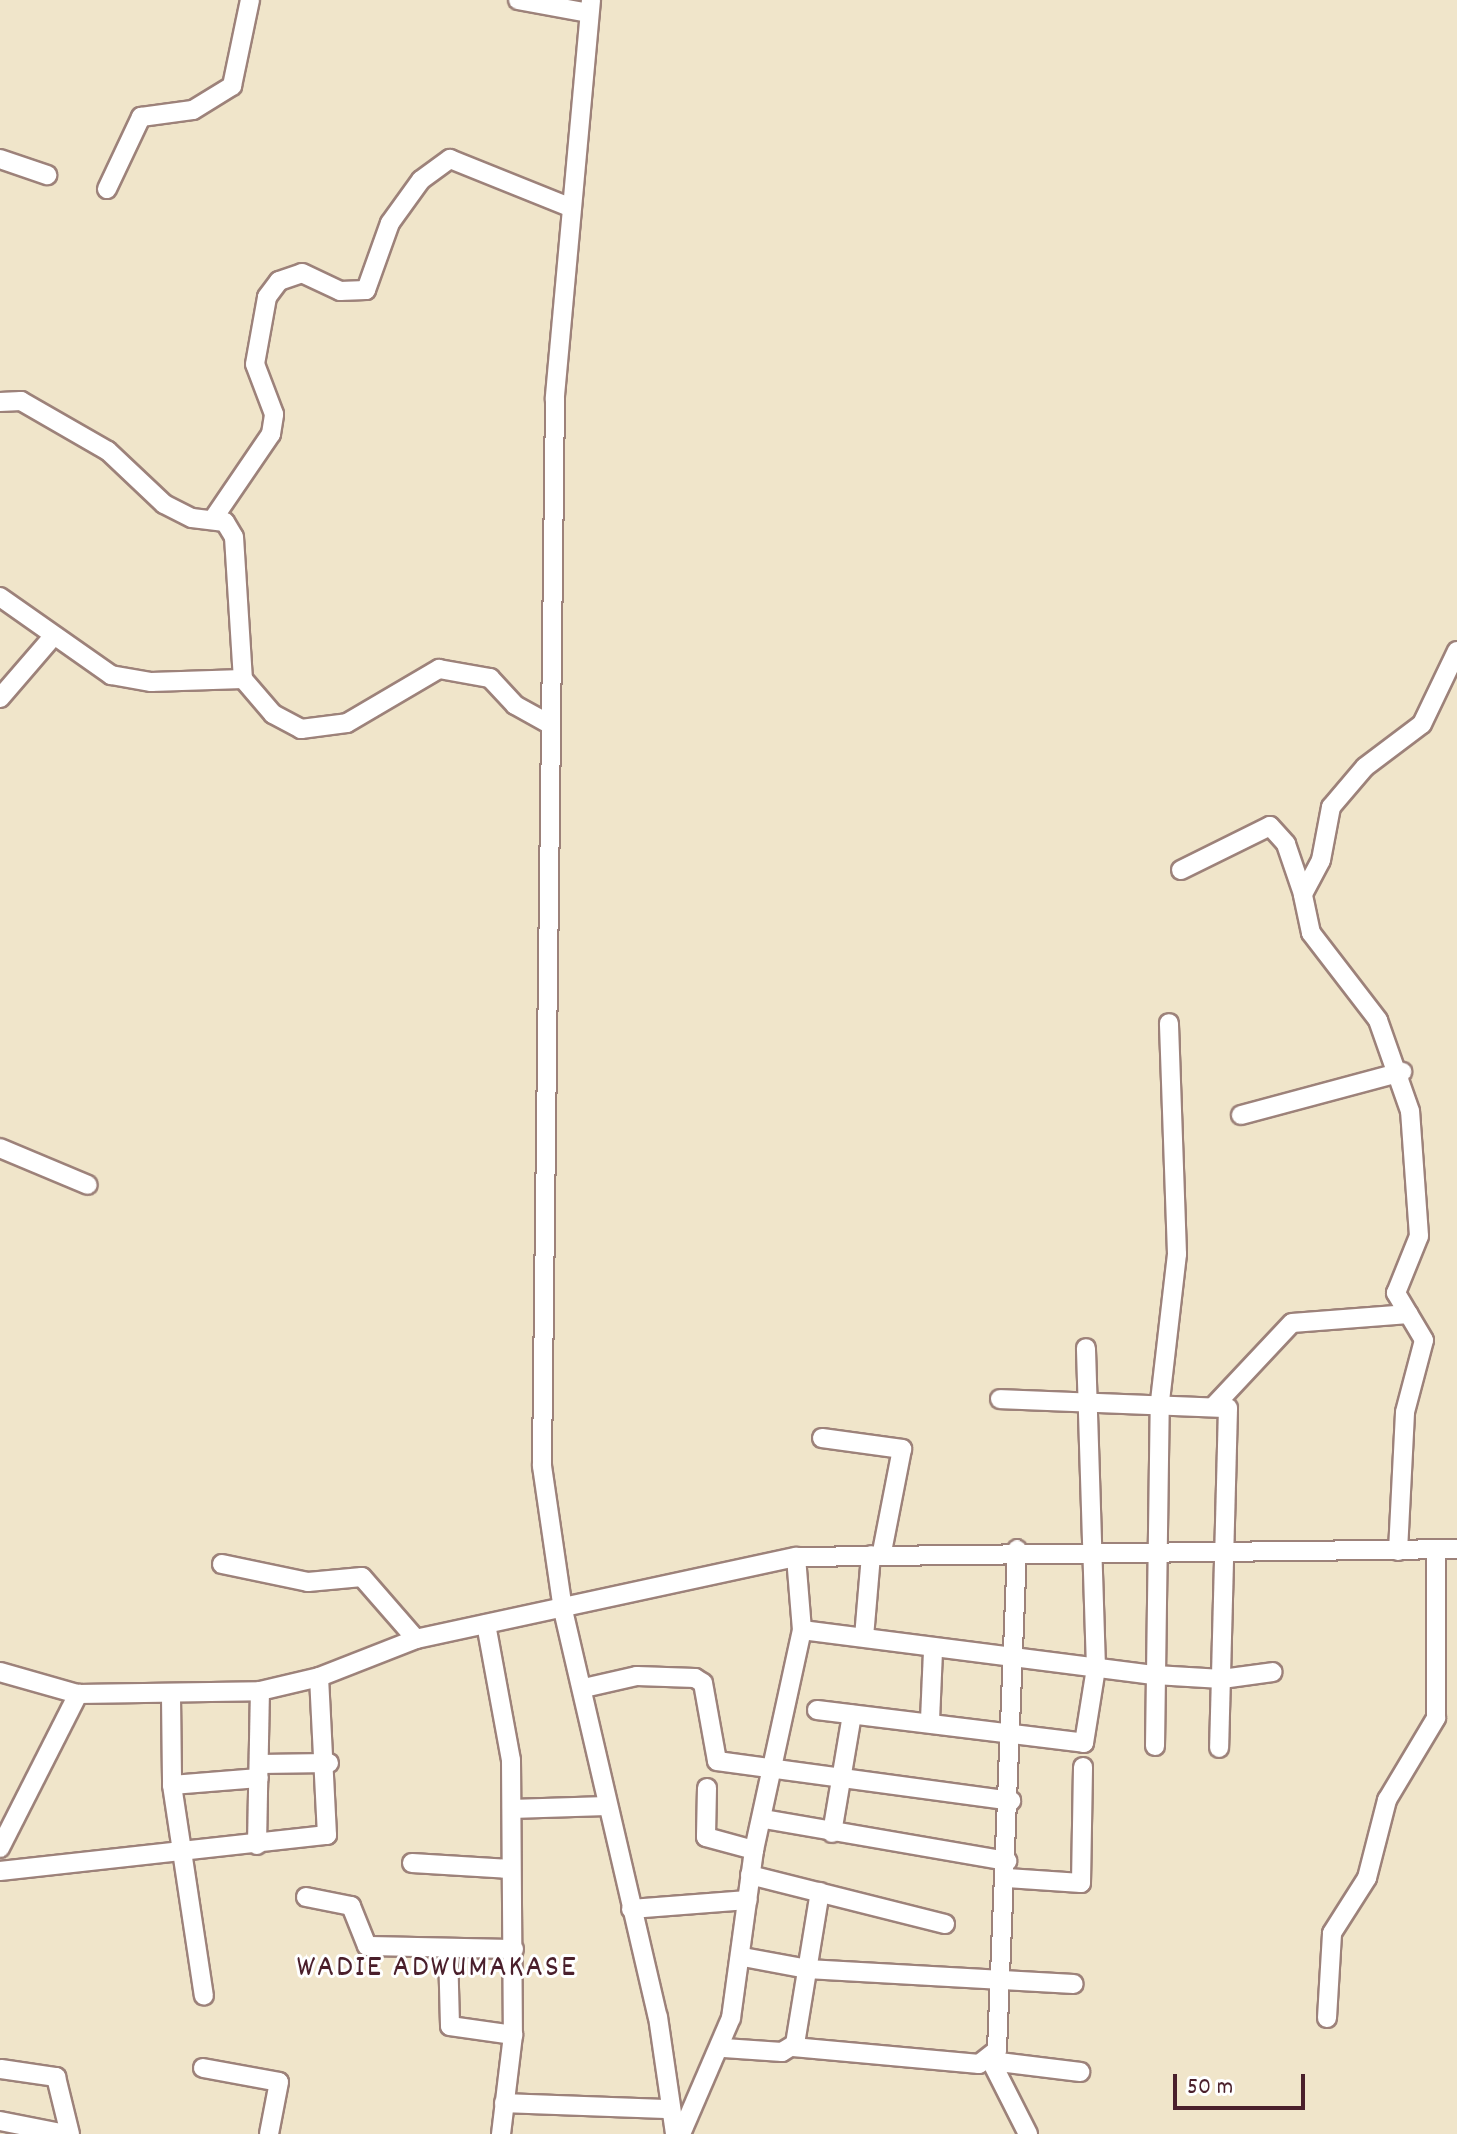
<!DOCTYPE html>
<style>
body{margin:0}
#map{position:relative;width:1457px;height:2134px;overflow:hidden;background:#f0e5ca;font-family:Dekko,sans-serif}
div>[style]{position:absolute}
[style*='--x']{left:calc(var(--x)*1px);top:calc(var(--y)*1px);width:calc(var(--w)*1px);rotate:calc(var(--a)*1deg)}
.roads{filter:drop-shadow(2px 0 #9d827a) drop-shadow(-2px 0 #9d827a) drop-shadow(0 2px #9d827a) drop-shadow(0 -2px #9d827a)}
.minor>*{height:18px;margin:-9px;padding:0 9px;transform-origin:9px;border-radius:9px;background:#fff}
span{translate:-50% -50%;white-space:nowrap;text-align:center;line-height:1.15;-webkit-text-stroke:6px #fff;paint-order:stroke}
.quarter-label{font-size:32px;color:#4a1f2b;letter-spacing:2px}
.scale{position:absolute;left:1173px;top:2074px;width:132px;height:36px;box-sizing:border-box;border:4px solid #4a1f2b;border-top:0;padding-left:10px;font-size:24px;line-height:28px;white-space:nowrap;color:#4a1f2b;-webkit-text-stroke:6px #fff;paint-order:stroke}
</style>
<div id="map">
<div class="roads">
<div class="minor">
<div style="--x:518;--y:0;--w:72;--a:10.4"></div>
<div style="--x:591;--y:0;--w:400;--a:95.2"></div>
<div style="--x:555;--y:398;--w:1068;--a:90.7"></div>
<div style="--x:542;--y:1466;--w:146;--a:81.7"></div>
<div style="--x:563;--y:1610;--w:418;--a:76.9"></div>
<div style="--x:658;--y:2017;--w:118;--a:81.7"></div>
<div style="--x:0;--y:159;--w:50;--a:18.8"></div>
<div style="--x:107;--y:189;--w:80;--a:-64.7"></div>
<div style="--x:141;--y:117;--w:52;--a:-7.7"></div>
<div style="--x:193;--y:110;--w:46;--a:-31.6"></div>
<div style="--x:232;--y:86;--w:88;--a:-78.2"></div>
<div style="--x:0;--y:402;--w:21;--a:-3"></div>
<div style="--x:21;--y:401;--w:100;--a:29.9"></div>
<div style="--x:108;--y:451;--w:77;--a:43.4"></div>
<div style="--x:164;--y:504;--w:31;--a:27"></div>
<div style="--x:192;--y:518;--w:33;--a:7"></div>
<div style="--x:225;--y:522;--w:17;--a:59"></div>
<div style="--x:234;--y:537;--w:142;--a:86.4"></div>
<div style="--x:213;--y:519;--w:103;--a:-55.7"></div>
<div style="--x:271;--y:434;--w:20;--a:-81"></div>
<div style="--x:274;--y:414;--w:53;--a:-110.8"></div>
<div style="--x:255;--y:364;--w:68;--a:-79.8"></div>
<div style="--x:267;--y:297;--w:20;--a:-53"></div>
<div style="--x:279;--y:281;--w:24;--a:-19"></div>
<div style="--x:302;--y:273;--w:42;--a:25.3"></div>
<div style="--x:340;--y:291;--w:26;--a:-2"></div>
<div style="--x:366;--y:290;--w:71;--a:-70.3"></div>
<div style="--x:390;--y:223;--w:53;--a:-54.2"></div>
<div style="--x:421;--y:180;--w:36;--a:-36"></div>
<div style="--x:450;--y:159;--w:126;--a:21.9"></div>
<div style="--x:0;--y:597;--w:136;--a:35.1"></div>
<div style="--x:111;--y:675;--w:41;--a:9.9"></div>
<div style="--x:151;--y:682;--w:92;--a:-1.9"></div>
<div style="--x:243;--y:679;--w:46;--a:49.4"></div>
<div style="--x:273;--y:714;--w:32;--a:28"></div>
<div style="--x:301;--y:729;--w:46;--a:-7.4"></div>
<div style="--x:347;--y:723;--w:107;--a:-30.4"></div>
<div style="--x:439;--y:669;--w:52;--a:10"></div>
<div style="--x:490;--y:678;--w:37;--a:47"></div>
<div style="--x:515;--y:705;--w:39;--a:29"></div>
<div style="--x:0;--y:698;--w:78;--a:-49.2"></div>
<div style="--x:1181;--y:870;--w:99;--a:-26.3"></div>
<div style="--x:1270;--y:826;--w:24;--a:48"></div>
<div style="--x:1286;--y:844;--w:53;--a:71.2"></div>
<div style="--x:1241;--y:1115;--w:167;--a:-15"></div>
<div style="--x:0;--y:1148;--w:95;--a:22.8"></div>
<div style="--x:1000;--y:1399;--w:228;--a:2.3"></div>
<div style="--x:1228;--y:1408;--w:340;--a:91.5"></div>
<div style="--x:1213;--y:1407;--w:115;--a:-46.8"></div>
<div style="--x:1292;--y:1323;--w:117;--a:-4.4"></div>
<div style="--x:822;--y:1438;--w:81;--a:7.8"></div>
<div style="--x:902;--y:1449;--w:105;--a:101"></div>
<div style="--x:1398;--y:1551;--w:139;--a:-87.1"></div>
<div style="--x:1405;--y:1412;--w:74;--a:-75.2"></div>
<div style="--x:1424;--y:1340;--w:55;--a:-120.8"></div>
<div style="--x:1396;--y:1293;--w:61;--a:-68"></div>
<div style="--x:1419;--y:1236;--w:125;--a:-94.1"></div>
<div style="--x:1410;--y:1111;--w:96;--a:-109.4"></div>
<div style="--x:1378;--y:1020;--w:110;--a:-127.6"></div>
<div style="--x:1311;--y:933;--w:40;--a:-102"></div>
<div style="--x:1303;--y:894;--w:38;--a:-62"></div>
<div style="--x:1321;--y:860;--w:54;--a:-79.3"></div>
<div style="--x:1331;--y:807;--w:52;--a:-49.6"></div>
<div style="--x:1365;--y:767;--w:71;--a:-37"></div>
<div style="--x:1422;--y:724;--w:81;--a:-64.4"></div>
<div style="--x:222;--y:1564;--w:88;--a:11.8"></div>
<div style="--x:308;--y:1582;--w:54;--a:-5.3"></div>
<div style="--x:362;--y:1577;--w:82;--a:48.9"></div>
<div style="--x:486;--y:1624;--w:138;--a:79.6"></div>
<div style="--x:511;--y:1760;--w:275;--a:89.6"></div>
<div style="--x:513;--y:2035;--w:100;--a:96.9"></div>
<div style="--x:802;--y:1630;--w:356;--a:7.3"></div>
<div style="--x:1155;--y:1675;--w:67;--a:3.4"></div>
<div style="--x:1222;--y:1679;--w:51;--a:-7.8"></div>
<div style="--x:864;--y:1637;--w:82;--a:-85.1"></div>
<div style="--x:0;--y:1672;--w:81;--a:15.8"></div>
<div style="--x:78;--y:1694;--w:182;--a:-0.9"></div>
<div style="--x:260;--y:1691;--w:61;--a:-13.3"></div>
<div style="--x:319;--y:1677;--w:104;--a:-21.4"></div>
<div style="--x:416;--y:1639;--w:389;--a:-12.2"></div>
<div style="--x:796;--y:1557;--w:661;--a:-0.69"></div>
<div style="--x:584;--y:1688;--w:54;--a:-12.8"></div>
<div style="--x:637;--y:1676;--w:58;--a:2"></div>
<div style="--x:695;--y:1678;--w:9;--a:32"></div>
<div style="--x:703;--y:1683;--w:79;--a:79.8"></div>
<div style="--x:717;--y:1761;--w:297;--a:7.7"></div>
<div style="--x:171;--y:1697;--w:88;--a:89.3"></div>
<div style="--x:172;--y:1785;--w:213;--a:81.4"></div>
<div style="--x:817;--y:1710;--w:269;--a:7"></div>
<div style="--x:1084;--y:1743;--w:76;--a:-80.9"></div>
<div style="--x:1096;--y:1668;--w:320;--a:-91.8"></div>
<div style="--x:930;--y:1720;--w:70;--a:-87.5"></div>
<div style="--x:1155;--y:1746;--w:345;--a:-89.2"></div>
<div style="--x:1160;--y:1401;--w:148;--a:-83.4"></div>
<div style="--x:1177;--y:1254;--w:231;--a:-92"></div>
<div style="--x:260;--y:1764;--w:69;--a:-0.8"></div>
<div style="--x:172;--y:1785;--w:87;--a:-4.6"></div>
<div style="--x:707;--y:1788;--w:49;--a:91.2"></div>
<div style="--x:706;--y:1837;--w:50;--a:15.2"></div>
<div style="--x:512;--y:1809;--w:94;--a:-1.8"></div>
<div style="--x:764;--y:1819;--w:247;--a:9.8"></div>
<div style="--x:832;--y:1833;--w:120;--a:-80.4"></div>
<div style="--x:257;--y:1845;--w:154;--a:-88.9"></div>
<div style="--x:0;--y:1848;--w:173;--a:-63.1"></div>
<div style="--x:412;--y:1863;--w:98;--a:3.5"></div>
<div style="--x:0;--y:1871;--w:329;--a:-6.3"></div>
<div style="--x:327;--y:1835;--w:158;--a:-92.9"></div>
<div style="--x:750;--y:1875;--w:201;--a:14.1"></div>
<div style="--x:1007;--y:1878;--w:74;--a:3.9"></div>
<div style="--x:1081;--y:1883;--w:116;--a:-89"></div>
<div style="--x:306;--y:1897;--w:46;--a:11.3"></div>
<div style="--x:351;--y:1906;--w:43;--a:68.2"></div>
<div style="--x:367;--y:1946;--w:147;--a:1.2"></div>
<div style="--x:631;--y:1909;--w:117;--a:-4.4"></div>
<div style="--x:448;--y:1949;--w:77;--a:88.5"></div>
<div style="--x:450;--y:2026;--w:64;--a:8.1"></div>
<div style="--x:743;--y:1957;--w:65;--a:10.6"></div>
<div style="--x:807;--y:1969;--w:267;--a:3.2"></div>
<div style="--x:1327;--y:2018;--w:85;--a:-86.6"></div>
<div style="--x:1332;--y:1933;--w:65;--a:-57.5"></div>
<div style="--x:1367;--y:1878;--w:81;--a:-75.6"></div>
<div style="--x:1387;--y:1800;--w:96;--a:-59.1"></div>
<div style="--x:1436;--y:1718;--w:168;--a:-90"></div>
<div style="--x:793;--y:2047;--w:187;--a:5.2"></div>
<div style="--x:979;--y:2064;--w:23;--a:-38"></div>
<div style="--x:997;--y:2050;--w:501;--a:-87.71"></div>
<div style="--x:724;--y:2048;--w:58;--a:3.9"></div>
<div style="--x:782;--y:2052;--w:15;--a:-32"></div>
<div style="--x:795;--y:2044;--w:154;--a:-80.7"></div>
<div style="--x:991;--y:2061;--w:90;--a:7"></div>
<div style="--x:991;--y:2061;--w:82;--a:63.1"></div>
<div style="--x:203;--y:2068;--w:77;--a:10.4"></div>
<div style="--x:279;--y:2082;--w:53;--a:100.9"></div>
<div style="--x:1;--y:2069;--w:56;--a:8.3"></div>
<div style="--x:56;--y:2077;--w:59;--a:76.2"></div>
<div style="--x:504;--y:2103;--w:166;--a:2.1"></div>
<div style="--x:0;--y:2121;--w:66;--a:11.3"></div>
<div style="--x:681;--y:2134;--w:126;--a:-66.7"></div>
<div style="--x:731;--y:2018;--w:170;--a:-82.2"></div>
<div style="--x:754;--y:1850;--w:225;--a:-77.7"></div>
<div style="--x:802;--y:1630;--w:73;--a:-94.7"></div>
</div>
</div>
<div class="quarter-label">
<span style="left:437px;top:1969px">WADIE ADWUMAKASE</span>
</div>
<div class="scale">50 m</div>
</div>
